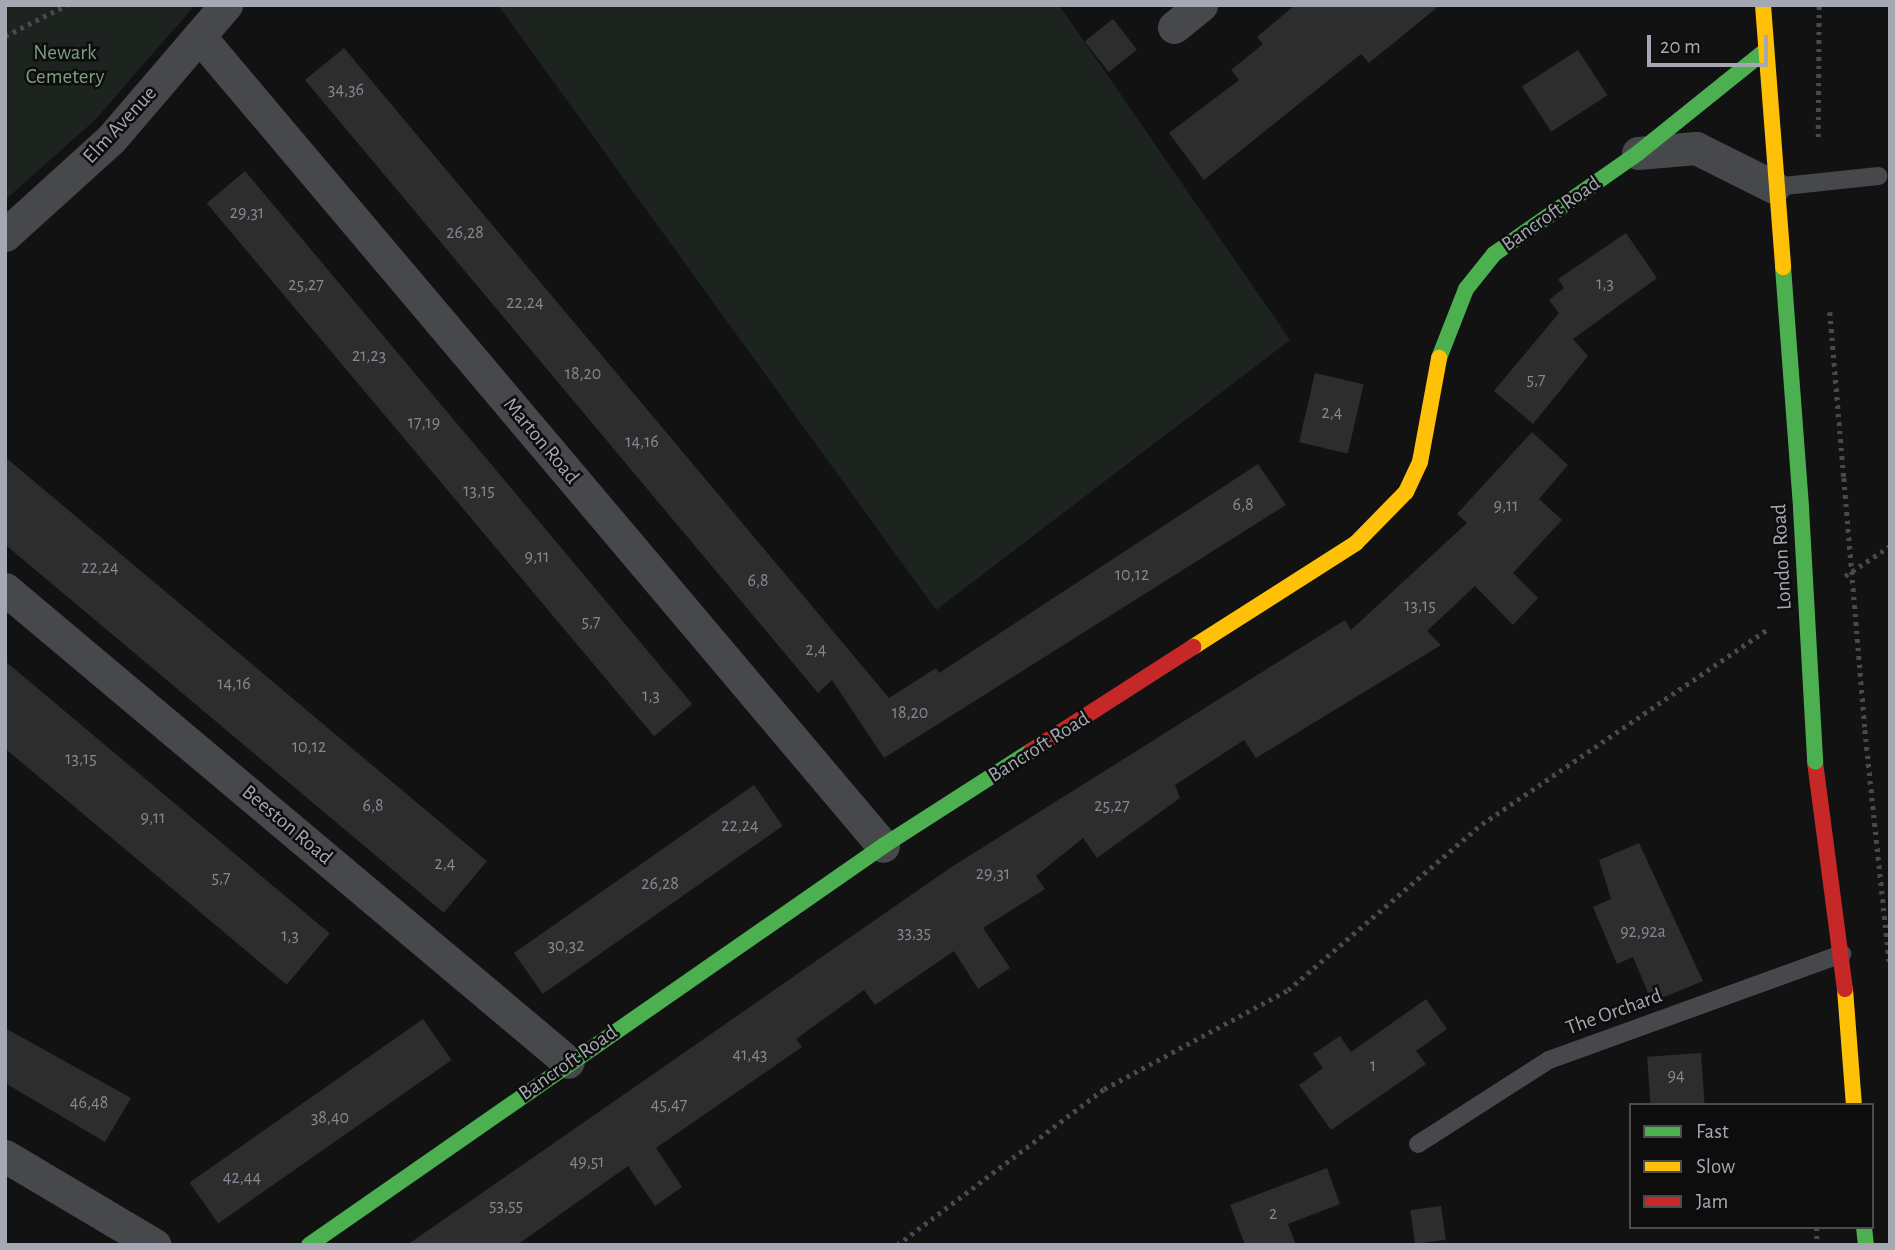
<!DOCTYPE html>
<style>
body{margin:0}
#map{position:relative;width:1895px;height:1250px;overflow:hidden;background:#121213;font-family:"Alegreya Sans",sans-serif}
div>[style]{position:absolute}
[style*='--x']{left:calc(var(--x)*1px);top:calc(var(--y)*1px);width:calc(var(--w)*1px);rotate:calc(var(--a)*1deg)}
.green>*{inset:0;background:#1d231e}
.building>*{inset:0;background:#2d2d2e;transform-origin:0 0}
.path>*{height:4.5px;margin-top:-2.25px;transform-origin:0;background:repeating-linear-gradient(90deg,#494a4d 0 3.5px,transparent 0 8.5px)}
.lane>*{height:18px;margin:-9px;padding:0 9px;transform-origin:9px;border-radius:9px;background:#47484b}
.street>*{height:33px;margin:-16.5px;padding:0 16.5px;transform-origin:16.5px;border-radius:16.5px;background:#47484b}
.fast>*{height:16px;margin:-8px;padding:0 8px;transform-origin:8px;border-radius:8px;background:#4caf50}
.slow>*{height:16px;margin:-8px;padding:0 8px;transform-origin:8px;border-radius:8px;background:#ffc107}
.jam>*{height:16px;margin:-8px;padding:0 8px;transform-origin:8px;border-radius:8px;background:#c62828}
.path-bridge>*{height:4.5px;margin-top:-2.25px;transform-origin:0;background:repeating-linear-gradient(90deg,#494a4d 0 3.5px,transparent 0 8.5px)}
.fast-bridge>*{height:16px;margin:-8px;padding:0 8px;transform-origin:8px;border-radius:8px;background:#4caf50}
span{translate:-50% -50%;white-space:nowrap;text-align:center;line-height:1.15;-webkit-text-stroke:5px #0d0d0e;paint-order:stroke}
.number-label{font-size:18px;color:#878992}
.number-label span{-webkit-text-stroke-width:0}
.park-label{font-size:21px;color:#7d9d81}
.street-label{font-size:21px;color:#a5a8b3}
.frame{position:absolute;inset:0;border:7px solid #a5a8b3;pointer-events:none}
.legend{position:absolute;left:1629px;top:1103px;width:245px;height:126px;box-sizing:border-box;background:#0d0d0e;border:2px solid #4a4b50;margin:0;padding:9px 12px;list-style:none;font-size:21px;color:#a5a8b3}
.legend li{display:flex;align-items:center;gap:14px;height:35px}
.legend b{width:35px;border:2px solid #4a4b50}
.scale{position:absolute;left:1647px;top:35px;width:121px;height:32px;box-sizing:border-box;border:4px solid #a5a8b3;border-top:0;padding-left:9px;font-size:21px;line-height:24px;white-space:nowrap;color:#a5a8b3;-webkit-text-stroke:5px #0d0d0e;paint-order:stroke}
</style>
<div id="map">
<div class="green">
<div style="clip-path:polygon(5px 5px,195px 5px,95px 120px,5px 200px)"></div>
<div style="clip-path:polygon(498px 5px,1059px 5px,1290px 340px,936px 610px)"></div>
</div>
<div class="building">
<div style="clip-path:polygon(1295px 5px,1440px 5px,1369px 63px,1361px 54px,1204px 180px,1169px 133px,1239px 80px,1231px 70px,1263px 44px,1257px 37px)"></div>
<div style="left:1113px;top:19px;width:39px;height:36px;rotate:52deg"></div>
<div style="clip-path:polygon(344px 48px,889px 698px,936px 668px,939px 673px,1258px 464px,1286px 505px,884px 758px,832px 680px,818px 693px,305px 80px)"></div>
<div style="left:1578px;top:50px;width:54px;height:67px;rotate:57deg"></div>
<div style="left:245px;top:171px;width:696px;height:50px;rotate:50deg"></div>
<div style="clip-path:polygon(1626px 233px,1657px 278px,1573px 339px,1588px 356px,1533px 424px,1494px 391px,1559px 313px,1549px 300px,1564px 288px,1558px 279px)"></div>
<div style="left:1315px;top:373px;width:50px;height:71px;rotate:13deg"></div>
<div style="clip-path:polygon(1532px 432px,1568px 465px,1539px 499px,1562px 520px,1513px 573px,1538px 598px,1513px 625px,1475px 586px,1427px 631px,1441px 645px,1256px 758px,1244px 740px,1175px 785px,1180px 798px,1097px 858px,1083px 838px,1036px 876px,1045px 889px,983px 928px,1010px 968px,978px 989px,954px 951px,875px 1005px,864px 990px,796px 1039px,802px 1047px,656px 1148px,682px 1187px,655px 1206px,628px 1166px,517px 1245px,407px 1245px,950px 868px,1345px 620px,1351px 630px,1467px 523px,1457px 514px)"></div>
<div style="left:5px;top:457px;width:629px;height:67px;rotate:40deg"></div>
<div style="left:5px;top:661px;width:424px;height:67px;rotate:40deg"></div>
<div style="left:754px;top:785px;width:50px;height:293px;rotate:55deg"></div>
<div style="clip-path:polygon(1639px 843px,1703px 981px,1652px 1002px,1633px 957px,1617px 964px,1593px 907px,1611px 899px,1599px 860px)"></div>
<div style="clip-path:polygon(1426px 999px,1447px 1029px,1416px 1051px,1426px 1064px,1331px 1130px,1299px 1085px,1323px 1068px,1313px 1054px,1340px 1036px,1351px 1052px)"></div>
<div style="left:423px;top:1019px;width:50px;height:285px;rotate:55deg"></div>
<div style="clip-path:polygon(5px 1028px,131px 1098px,105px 1142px,5px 1083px)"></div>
<div style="left:1701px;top:1053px;width:52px;height:54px;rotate:86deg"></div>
<div style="clip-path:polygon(1327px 1168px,1340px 1204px,1288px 1224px,1296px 1245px,1245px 1245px,1230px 1205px)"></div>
<div style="left:1441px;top:1206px;width:34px;height:31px;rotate:82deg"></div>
</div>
<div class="path">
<div style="--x:5;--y:36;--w:69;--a:-26.6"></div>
<div style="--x:1818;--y:137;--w:132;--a:-89.6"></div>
<div style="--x:1830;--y:312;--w:167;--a:85.2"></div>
<div style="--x:1845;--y:576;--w:54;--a:-33.7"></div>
<div style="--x:1865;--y:730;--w:237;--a:84"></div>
<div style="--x:1817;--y:1227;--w:18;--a:90"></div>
<div style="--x:897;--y:1245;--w:259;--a:-37"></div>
<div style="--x:1104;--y:1089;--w:209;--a:-28.3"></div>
<div style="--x:1288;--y:990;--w:255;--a:-40.6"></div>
<div style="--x:1482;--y:824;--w:348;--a:-34.3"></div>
</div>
<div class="lane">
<div style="--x:1774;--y:187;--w:105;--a:-6"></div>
<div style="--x:1418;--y:1144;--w:156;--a:-32.7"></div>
<div style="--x:1549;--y:1060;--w:312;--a:-19.9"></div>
</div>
<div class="street">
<div style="--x:1174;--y:27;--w:35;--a:-39"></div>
<div style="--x:199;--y:36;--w:1060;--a:49.82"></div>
<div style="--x:1638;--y:153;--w:58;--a:-4.9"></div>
<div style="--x:1696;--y:148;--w:87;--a:26.6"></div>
<div style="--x:5;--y:235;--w:143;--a:-42.2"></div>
<div style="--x:111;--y:139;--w:177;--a:-49.4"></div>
<div style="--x:5;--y:589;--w:735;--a:40.04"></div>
<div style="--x:5;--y:1156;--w:174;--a:30.7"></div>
</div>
<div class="fast">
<div style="--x:1783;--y:267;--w:242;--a:85.7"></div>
<div style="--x:1439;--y:358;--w:74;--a:-68.6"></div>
<div style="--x:1466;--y:289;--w:45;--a:-51.3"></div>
<div style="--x:1494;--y:254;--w:176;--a:-35"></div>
<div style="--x:1638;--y:153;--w:164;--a:-38.8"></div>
<div style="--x:1864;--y:1227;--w:18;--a:84"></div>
<div style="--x:309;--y:1245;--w:699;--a:-34.8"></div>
<div style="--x:883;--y:846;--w:176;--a:-32.7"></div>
</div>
<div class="slow">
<div style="--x:1763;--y:5;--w:263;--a:85.6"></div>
<div style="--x:1193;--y:647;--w:193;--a:-32.5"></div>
<div style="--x:1356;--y:543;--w:71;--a:-45.6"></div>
<div style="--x:1406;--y:492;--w:33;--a:-65"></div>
<div style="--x:1420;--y:462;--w:106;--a:-79.6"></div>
<div style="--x:1845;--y:989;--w:116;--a:85.6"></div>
</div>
<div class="jam">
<div style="--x:1031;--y:751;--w:193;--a:-32.7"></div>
<div style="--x:1815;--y:762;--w:229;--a:82.5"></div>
</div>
<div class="path-bridge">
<div style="--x:1844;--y:478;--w:253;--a:85.2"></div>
</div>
<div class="fast-bridge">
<div style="--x:1801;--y:508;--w:254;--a:86.8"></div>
</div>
<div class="number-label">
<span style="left:346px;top:90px">34,36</span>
<span style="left:247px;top:213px">29,31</span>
<span style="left:465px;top:233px">26,28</span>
<span style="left:1605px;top:284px">1,3</span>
<span style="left:306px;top:285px">25,27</span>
<span style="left:525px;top:303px">22,24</span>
<span style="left:369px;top:356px">21,23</span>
<span style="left:583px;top:374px">18,20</span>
<span style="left:1536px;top:380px">5,7</span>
<span style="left:1332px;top:413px">2,4</span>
<span style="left:424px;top:423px">17,19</span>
<span style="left:642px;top:442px">14,16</span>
<span style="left:479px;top:491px">13,15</span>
<span style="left:1243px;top:505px">6,8</span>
<span style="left:1506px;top:506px">9,11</span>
<span style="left:537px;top:557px">9,11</span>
<span style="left:100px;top:568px">22,24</span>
<span style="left:1132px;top:575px">10,12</span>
<span style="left:758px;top:581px">6,8</span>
<span style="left:1420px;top:606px">13,15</span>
<span style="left:591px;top:622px">5,7</span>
<span style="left:816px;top:650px">2,4</span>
<span style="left:234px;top:684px">14,16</span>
<span style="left:651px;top:696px">1,3</span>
<span style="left:910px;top:713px">18,20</span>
<span style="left:309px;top:747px">10,12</span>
<span style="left:81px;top:759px">13,15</span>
<span style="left:373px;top:806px">6,8</span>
<span style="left:1112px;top:806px">25,27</span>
<span style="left:153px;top:818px">9,11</span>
<span style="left:740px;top:826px">22,24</span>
<span style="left:445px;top:864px">2,4</span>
<span style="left:993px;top:874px">29,31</span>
<span style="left:221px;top:878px">5,7</span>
<span style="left:660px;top:884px">26,28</span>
<span style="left:1643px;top:932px">92,92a</span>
<span style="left:914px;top:933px">33,35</span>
<span style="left:290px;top:936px">1,3</span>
<span style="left:566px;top:946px">30,32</span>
<span style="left:750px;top:1055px">41,43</span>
<span style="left:1373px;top:1066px">1</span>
<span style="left:1676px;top:1076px">94</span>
<span style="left:89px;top:1103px">46,48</span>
<span style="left:669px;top:1105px">45,47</span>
<span style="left:330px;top:1118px">38,40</span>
<span style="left:587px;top:1162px">49,51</span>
<span style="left:242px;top:1178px">42,44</span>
<span style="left:506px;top:1206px">53,55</span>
<span style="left:1273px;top:1214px">2</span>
</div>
<div class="park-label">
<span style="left:65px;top:65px">Newark<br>Cemetery</span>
</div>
<div class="street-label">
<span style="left:120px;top:125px;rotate:-47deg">Elm Avenue</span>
<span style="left:1551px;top:214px;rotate:-35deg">Bancroft Road</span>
<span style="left:541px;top:441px;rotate:50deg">Marton Road</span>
<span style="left:1782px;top:557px;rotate:-93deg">London Road</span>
<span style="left:1039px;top:747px;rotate:-32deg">Bancroft Road</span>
<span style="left:287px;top:825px;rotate:40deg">Beeston Road</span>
<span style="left:1614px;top:1012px;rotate:-20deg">The Orchard</span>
<span style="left:568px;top:1063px;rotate:-35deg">Bancroft Road</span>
</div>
<div class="frame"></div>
<ul class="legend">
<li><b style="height:9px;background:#4caf50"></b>Fast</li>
<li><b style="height:9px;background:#ffc107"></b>Slow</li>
<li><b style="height:9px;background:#c62828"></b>Jam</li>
</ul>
<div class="scale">20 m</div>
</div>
